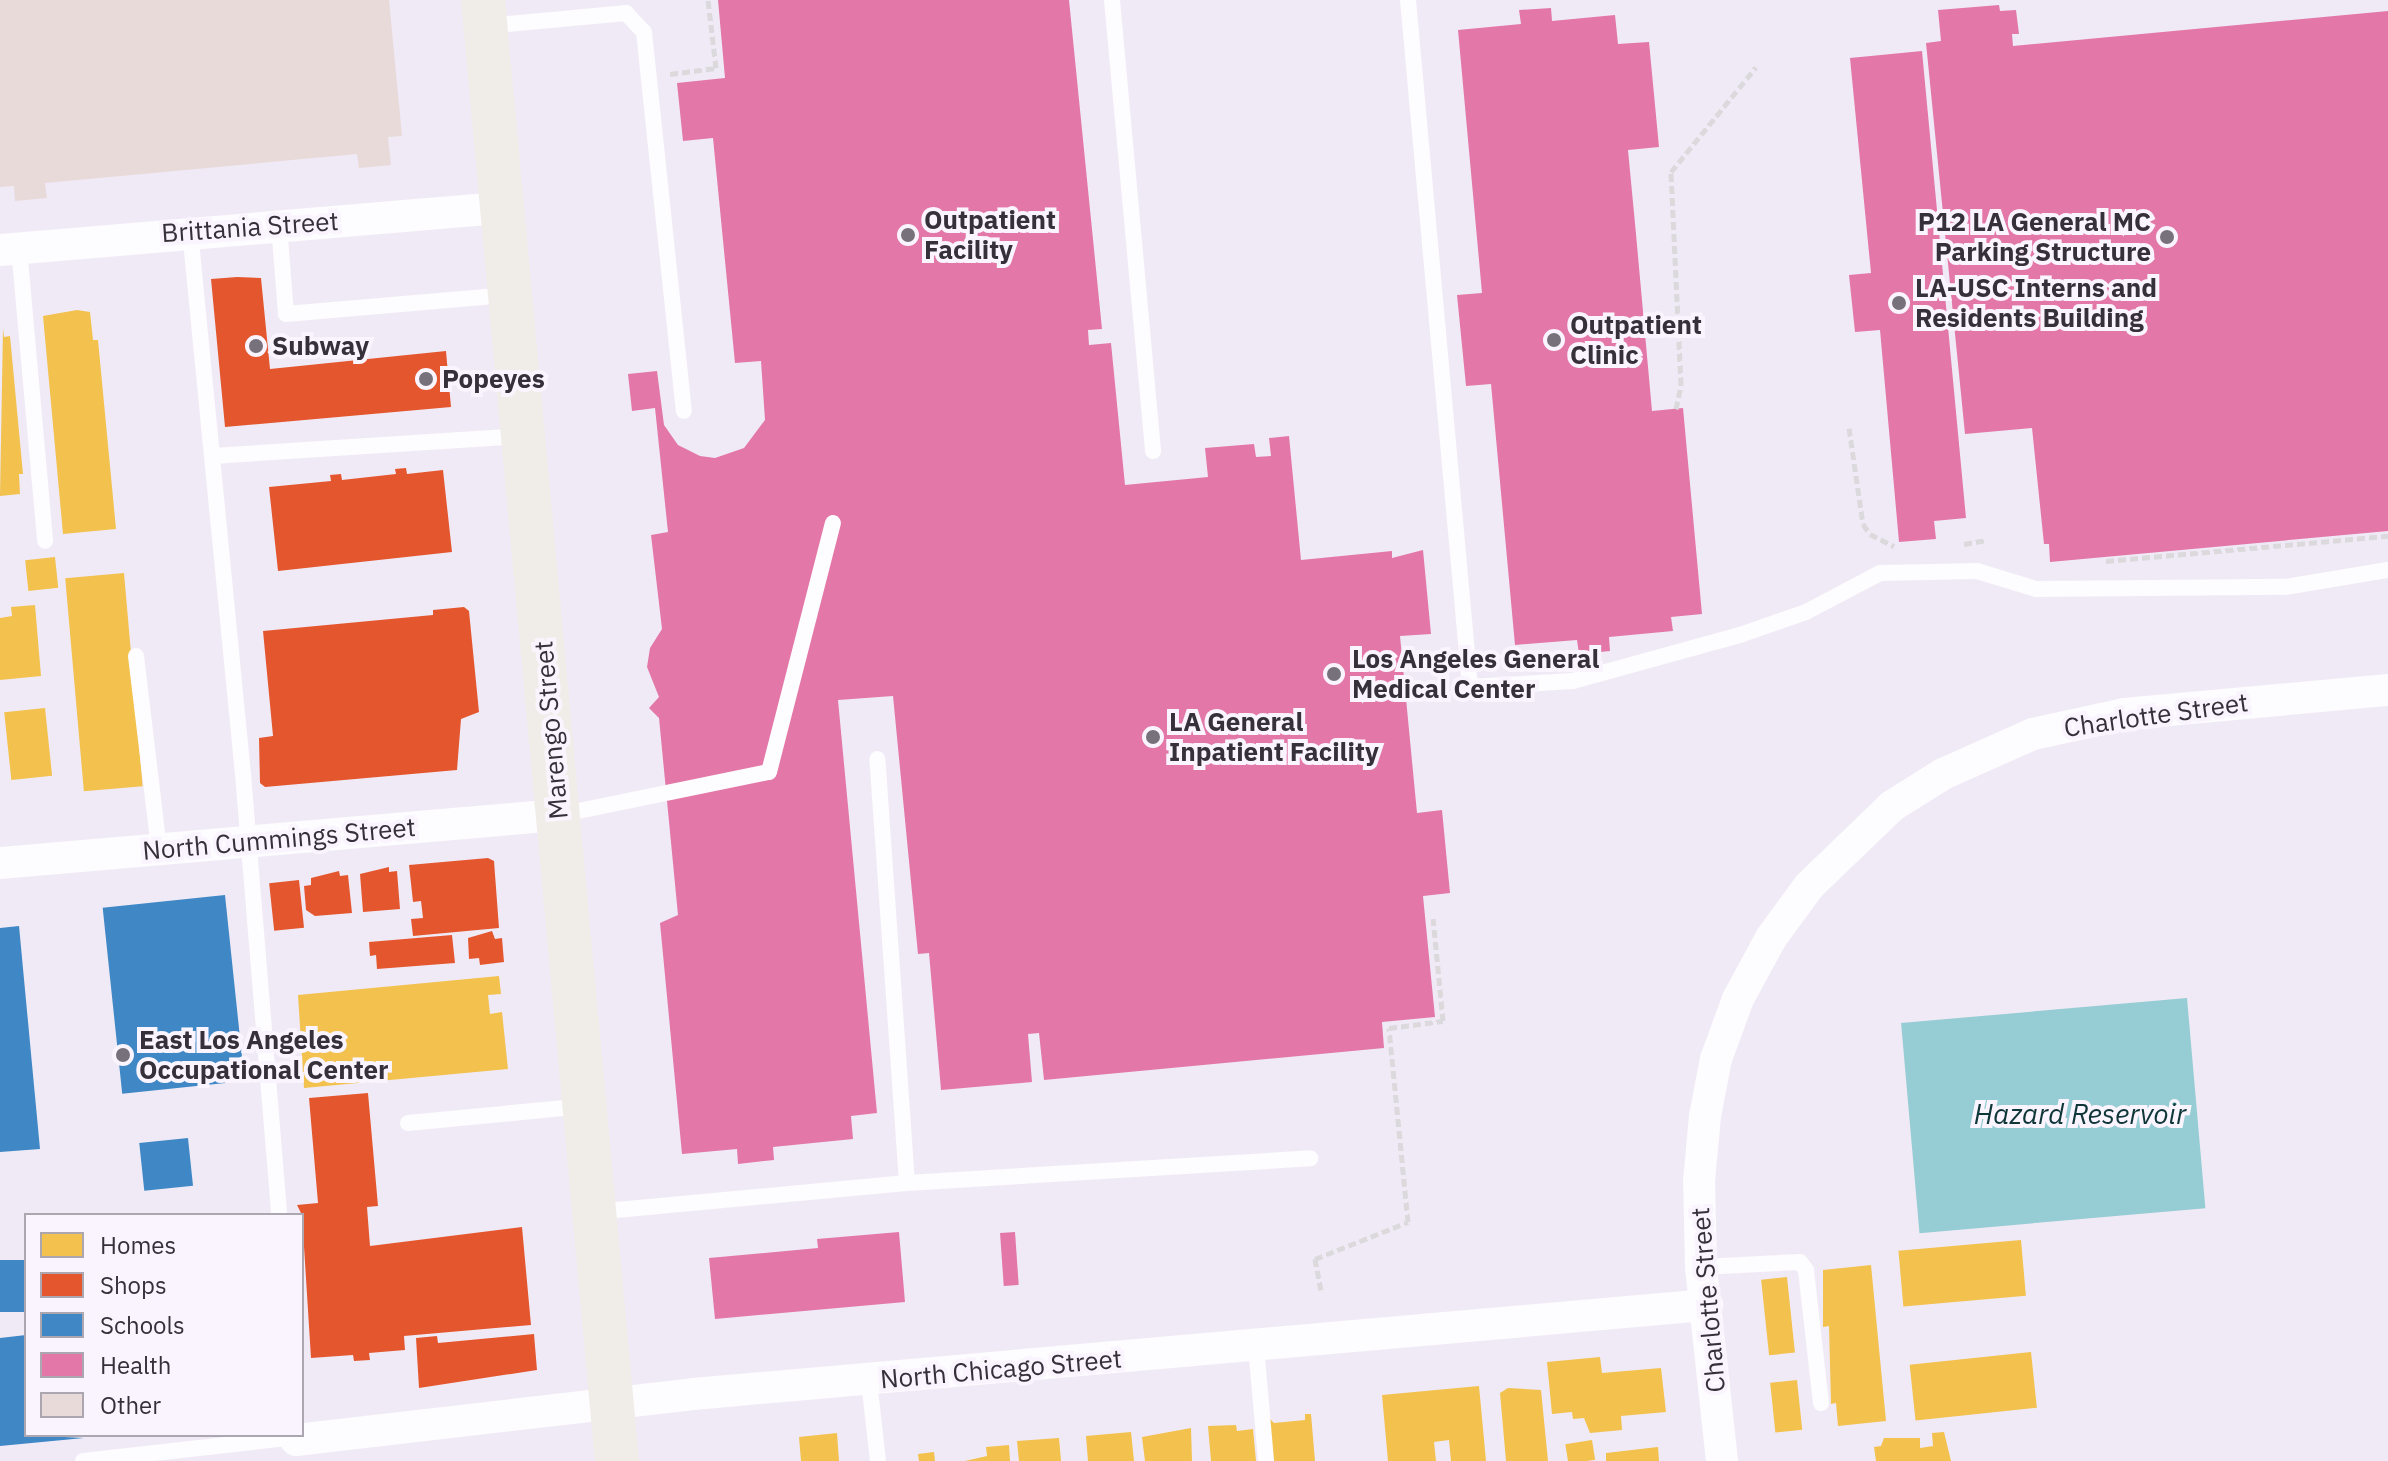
<!DOCTYPE html>
<style>
body{margin:0}
#map{position:relative;width:2388px;height:1461px;overflow:hidden;background:#f0eaf6;font-family:"IBM Plex Sans",sans-serif}
div>[style]{position:absolute}
[style*='--x']{left:calc(var(--x)*1px);top:calc(var(--y)*1px);width:calc(var(--w)*1px);rotate:calc(var(--a)*1deg)}
.water>*{inset:0;background:#96ccd3;transform-origin:0 0}
.homes>*{inset:0;background:#f2c14e;transform-origin:0 0}
.shops>*{inset:0;background:#e4572e;transform-origin:0 0}
.schools>*{inset:0;background:#3f88c5;transform-origin:0 0}
.health>*{inset:0;background:#e377a8;transform-origin:0 0}
.building>*{inset:0;background:#e7dad8}
.path>*{height:5px;margin-top:-2.5px;transform-origin:0;background:repeating-linear-gradient(90deg,#dbd9dc 0 8px,transparent 0 12px)}
.service>*{height:16px;margin:-8px;padding:0 8px;transform-origin:8px;border-radius:8px;background:#fdfcfe}
.minor>*{height:32px;margin:-16px;padding:0 16px;transform-origin:16px;border-radius:16px;background:#fdfcfe}
.primary>*{height:44px;margin:-22px;padding:0 22px;transform-origin:22px;border-radius:22px;background:#f0ede9}
.dots>*{width:22px;height:22px;translate:-50% -50%;box-sizing:border-box;border:4px solid #faf4fe;border-radius:50%}
span{translate:-50% -50%;white-space:nowrap;text-align:center;line-height:1.15;-webkit-text-stroke:8px #faf4fe;paint-order:stroke}
.poi-label{font-size:26px;color:#353039;font-weight:700}
.left{translate:0 -50%;text-align:left}
.right{translate:-100% -50%;text-align:right}
.street-label{font-size:26px;color:#353039}
.water-label{font-size:28px;color:#0f3638;font-style:italic}
.legend{position:absolute;left:24px;top:1213px;width:280px;height:224px;box-sizing:border-box;background:#faf4fe;border:2px solid #aba6af;margin:0;padding:10px 14px;list-style:none;font-size:24px;color:#353039}
.legend li{display:flex;align-items:center;gap:16px;height:40px}
.legend b{width:40px;border:2px solid #aba6af}
</style>
<div id="map">
<div class="water">
<div style="left:2187px;top:998px;width:211px;height:287px;rotate:85deg"></div>
</div>
<div class="homes">
<div style="clip-path:polygon(77px 310px,90px 312px,93px 340px,98px 340px,116px 529px,63px 534px,43px 316px)"></div>
<div style="clip-path:polygon(3px 328px,4px 337px,10px 336px,23px 474px,19px 474px,20px 494px,0 496px)"></div>
<div style="left:55px;top:557px;width:31px;height:30px;rotate:84deg"></div>
<div style="left:124px;top:573px;width:214px;height:59px;rotate:85deg"></div>
<div style="clip-path:polygon(35px 605px,41px 676px,0 680px,0 618px,12px 616px,11px 607px)"></div>
<div style="left:45px;top:708px;width:68px;height:41px;rotate:84deg"></div>
<div style="clip-path:polygon(499px 976px,501px 994px,488px 995px,490px 1014px,502px 1012px,508px 1069px,304px 1088px,298px 995px)"></div>
<div style="left:2021px;top:1240px;width:56px;height:123px;rotate:85deg"></div>
<div style="clip-path:polygon(1871px 1265px,1886px 1421px,1838px 1426px,1836px 1403px,1831px 1404px,1829px 1326px,1823px 1327px,1823px 1270px)"></div>
<div style="left:1787px;top:1277px;width:76px;height:26px;rotate:84deg"></div>
<div style="left:2031px;top:1352px;width:56px;height:122px;rotate:84deg"></div>
<div style="clip-path:polygon(1600px 1357px,1602px 1373px,1661px 1368px,1666px 1412px,1621px 1416px,1622px 1430px,1590px 1433px,1584px 1418px,1573px 1419px,1572px 1412px,1552px 1414px,1547px 1362px)"></div>
<div style="left:1797px;top:1380px;width:50px;height:27px;rotate:84deg"></div>
<div style="clip-path:polygon(1479px 1386px,1486px 1461px,1451px 1461px,1449px 1440px,1434px 1442px,1436px 1461px,1388px 1461px,1382px 1395px)"></div>
<div style="clip-path:polygon(1508px 1388px,1541px 1390px,1548px 1461px,1506px 1461px,1500px 1393px)"></div>
<div style="clip-path:polygon(1305px 1414px,1311px 1414px,1315px 1461px,1273px 1461px,1269px 1418px,1274px 1423px,1305px 1420px)"></div>
<div style="clip-path:polygon(1236px 1425px,1237px 1431px,1253px 1429px,1256px 1461px,1211px 1461px,1208px 1426px)"></div>
<div style="clip-path:polygon(1191px 1428px,1192px 1461px,1145px 1461px,1142px 1437px)"></div>
<div style="clip-path:polygon(1131px 1432px,1134px 1461px,1088px 1461px,1086px 1436px)"></div>
<div style="clip-path:polygon(1944px 1432px,1951px 1461px,1876px 1461px,1874px 1447px,1881px 1446px,1884px 1438px,1920px 1438px,1920px 1448px,1933px 1446px,1932px 1433px)"></div>
<div style="clip-path:polygon(837px 1433px,839px 1461px,801px 1461px,799px 1437px)"></div>
<div style="clip-path:polygon(1059px 1438px,1061px 1461px,1019px 1461px,1017px 1441px)"></div>
<div style="left:1592px;top:1440px;width:20px;height:27px;rotate:81deg"></div>
<div style="clip-path:polygon(1009px 1445px,1010px 1461px,965px 1461px,987px 1456px,986px 1447px)"></div>
<div style="clip-path:polygon(1658px 1447px,1659px 1461px,1606px 1461px,1606px 1453px)"></div>
<div style="clip-path:polygon(934px 1452px,935px 1461px,919px 1461px,918px 1454px)"></div>
</div>
<div class="shops">
<div style="clip-path:polygon(237px 277px,261px 278px,270px 369px,446px 351px,451px 407px,225px 427px,211px 279px)"></div>
<div style="clip-path:polygon(406px 468px,407px 474px,443px 470px,452px 552px,278px 571px,269px 487px,331px 481px,330px 475px,341px 474px,342px 480px,396px 474px,395px 469px)"></div>
<div style="clip-path:polygon(464px 607px,469px 611px,479px 712px,461px 719px,457px 770px,265px 787px,260px 783px,259px 738px,273px 736px,263px 631px,433px 615px,433px 610px)"></div>
<div style="clip-path:polygon(488px 858px,494px 861px,499px 928px,413px 936px,411px 919px,423px 918px,421px 901px,413px 902px,409px 865px)"></div>
<div style="clip-path:polygon(389px 867px,389px 872px,397px 871px,400px 909px,363px 912px,360px 874px)"></div>
<div style="clip-path:polygon(339px 871px,340px 876px,348px 875px,352px 913px,315px 916px,306px 910px,304px 886px,311px 885px,311px 878px)"></div>
<div style="left:299px;top:880px;width:48px;height:30px;rotate:84deg"></div>
<div style="clip-path:polygon(492px 931px,495px 939px,502px 938px,504px 962px,480px 965px,479px 958px,469px 959px,468px 938px)"></div>
<div style="clip-path:polygon(452px 935px,455px 963px,377px 969px,376px 955px,370px 956px,369px 942px)"></div>
<div style="clip-path:polygon(368px 1093px,378px 1206px,367px 1207px,370px 1246px,522px 1227px,531px 1325px,404px 1336px,405px 1350px,369px 1353px,370px 1360px,354px 1361px,353px 1355px,311px 1358px,302px 1215px,297px 1205px,318px 1203px,309px 1098px)"></div>
<div style="clip-path:polygon(534px 1334px,537px 1370px,419px 1388px,416px 1338px,437px 1336px,438px 1343px)"></div>
</div>
<div class="schools">
<div style="left:225px;top:895px;width:187px;height:123px;rotate:84deg"></div>
<div style="clip-path:polygon(19px 926px,40px 1149px,0 1152px,0 928px)"></div>
<div style="left:188px;top:1138px;width:48px;height:49px;rotate:84deg"></div>
<div style="left:26px;top:1260px;width:52px;height:26px;rotate:90deg"></div>
<div style="clip-path:polygon(26px 1335px,26px 1435px,84px 1438px,0 1446px,0 1338px)"></div>
</div>
<div class="health">
<div style="clip-path:polygon(718px 0,1069px 0,1102px 329px,1088px 330px,1089px 345px,1111px 343px,1125px 485px,1208px 477px,1205px 448px,1254px 444px,1256px 457px,1271px 456px,1269px 438px,1289px 436px,1301px 560px,1392px 551px,1392px 558px,1423px 550px,1431px 634px,1400px 636px,1417px 813px,1442px 810px,1450px 893px,1423px 896px,1435px 1017px,1382px 1022px,1384px 1048px,1044px 1080px,1039px 1033px,1028px 1034px,1032px 1082px,941px 1090px,929px 953px,918px 954px,893px 696px,838px 700px,877px 1113px,851px 1116px,853px 1139px,773px 1147px,774px 1160px,738px 1164px,737px 1149px,682px 1154px,660px 923px,678px 915px,659px 718px,649px 708px,659px 697px,647px 667px,650px 648px,662px 629px,651px 535px,668px 532px,655px 408px,632px 411px,628px 374px,657px 371px,664px 425px,678px 445px,700px 456px,715px 458px,744px 448px,765px 420px,761px 361px,735px 363px,713px 138px,683px 141px,677px 83px,725px 78px)"></div>
<div style="clip-path:polygon(1999px 5px,2000px 11px,2016px 10px,2019px 34px,2012px 34px,2013px 46px,2388px 11px,2388px 531px,2050px 562px,2049px 544px,2044px 544px,2032px 428px,1965px 434px,1926px 43px,1941px 41px,1938px 10px)"></div>
<div style="clip-path:polygon(1551px 8px,1552px 21px,1615px 15px,1618px 44px,1649px 42px,1659px 147px,1628px 150px,1636px 234px,1652px 411px,1683px 408px,1702px 614px,1671px 617px,1673px 631px,1609px 637px,1610px 651px,1579px 654px,1577px 640px,1515px 645px,1491px 384px,1466px 386px,1457px 295px,1482px 293px,1458px 30px,1521px 24px,1519px 10px)"></div>
<div style="clip-path:polygon(1922px 51px,1966px 518px,1934px 521px,1936px 539px,1899px 542px,1880px 330px,1855px 332px,1849px 275px,1871px 273px,1850px 58px)"></div>
<div style="clip-path:polygon(899px 1232px,905px 1302px,715px 1319px,709px 1258px,818px 1248px,817px 1239px)"></div>
<div style="left:1015px;top:1232px;width:53px;height:15px;rotate:86deg"></div>
</div>
<div class="building">
<div style="clip-path:polygon(0 0,389px 0,402px 136px,388px 137px,391px 165px,359px 168px,357px 154px,45px 183px,47px 198px,15px 201px,14px 186px,0 187px)"></div>
</div>
<div class="path">
<div style="--x:670;--y:74;--w:46;--a:-7.4"></div>
<div style="--x:716;--y:68;--w:68;--a:-96.7"></div>
<div style="--x:1676;--y:409;--w:25;--a:-78"></div>
<div style="--x:1681;--y:385;--w:213;--a:-92.7"></div>
<div style="--x:1671;--y:172;--w:135;--a:-51"></div>
<div style="--x:1849;--y:428;--w:97;--a:81.7"></div>
<div style="--x:1863;--y:524;--w:12;--a:55"></div>
<div style="--x:1870;--y:534;--w:27;--a:27"></div>
<div style="--x:1964;--y:544;--w:23;--a:-10"></div>
<div style="--x:2106;--y:561;--w:283;--a:-5.1"></div>
<div style="--x:1321;--y:1290;--w:32;--a:-101"></div>
<div style="--x:1315;--y:1259;--w:100;--a:-21.7"></div>
<div style="--x:1408;--y:1222;--w:195;--a:-95.6"></div>
<div style="--x:1389;--y:1028;--w:54;--a:-7.4"></div>
<div style="--x:1443;--y:1021;--w:103;--a:-95.5"></div>
</div>
<div class="service">
<div style="--x:1112;--y:0;--w:453;--a:84.8"></div>
<div style="--x:1408;--y:0;--w:690;--a:84.84"></div>
<div style="--x:1470;--y:687;--w:103;--a:-3.3"></div>
<div style="--x:1573;--y:681;--w:173;--a:-15.4"></div>
<div style="--x:1740;--y:635;--w:70;--a:-19.2"></div>
<div style="--x:1806;--y:612;--w:84;--a:-27.8"></div>
<div style="--x:1880;--y:573;--w:97;--a:-1.2"></div>
<div style="--x:1977;--y:571;--w:62;--a:17"></div>
<div style="--x:2036;--y:589;--w:249;--a:-0.5"></div>
<div style="--x:2285;--y:587;--w:104;--a:-9.4"></div>
<div style="--x:487;--y:26;--w:140;--a:-5.3"></div>
<div style="--x:626;--y:13;--w:26;--a:47"></div>
<div style="--x:644;--y:32;--w:381;--a:84"></div>
<div style="--x:279;--y:225;--w:89;--a:85.5"></div>
<div style="--x:286;--y:314;--w:224;--a:-4.9"></div>
<div style="--x:190;--y:231;--w:546;--a:84.43"></div>
<div style="--x:243;--y:774;--w:442;--a:85.3"></div>
<div style="--x:19;--y:248;--w:294;--a:84.9"></div>
<div style="--x:213;--y:456;--w:309;--a:-3.7"></div>
<div style="--x:136;--y:656;--w:194;--a:83.2"></div>
<div style="--x:559;--y:815;--w:214;--a:-11.6"></div>
<div style="--x:769;--y:772;--w:257;--a:-75.6"></div>
<div style="--x:408;--y:1123;--w:176;--a:-5.5"></div>
<div style="--x:907;--y:1183;--w:404;--a:-3.5"></div>
<div style="--x:595;--y:1212;--w:313;--a:-5.3"></div>
<div style="--x:907;--y:1183;--w:425;--a:-94"></div>
<div style="--x:1701;--y:1267;--w:99;--a:-2.9"></div>
<div style="--x:1800;--y:1262;--w:10;--a:53"></div>
<div style="--x:1806;--y:1270;--w:134;--a:83.6"></div>
<div style="--x:1256;--y:1346;--w:115;--a:85"></div>
<div style="--x:869;--y:1381;--w:81;--a:83.6"></div>
<div style="--x:83;--y:1461;--w:214;--a:-6.4"></div>
</div>
<div class="minor">
<div style="--x:0;--y:250;--w:501;--a:-4.81"></div>
<div style="--x:0;--y:863;--w:560;--a:-4.92"></div>
<div style="--x:296;--y:1440;--w:400;--a:-6.6"></div>
<div style="--x:693;--y:1394;--w:1018;--a:-5.02"></div>
<div style="--x:1722;--y:1461;--w:195;--a:-96.2"></div>
<div style="--x:1701;--y:1267;--w:86;--a:-91.3"></div>
<div style="--x:1699;--y:1181;--w:65;--a:-84.7"></div>
<div style="--x:1705;--y:1116;--w:58;--a:-79.1"></div>
<div style="--x:1716;--y:1059;--w:64;--a:-69.9"></div>
<div style="--x:1738;--y:999;--w:69;--a:-61.6"></div>
<div style="--x:1771;--y:938;--w:64;--a:-53.8"></div>
<div style="--x:1809;--y:886;--w:115;--a:-43.9"></div>
<div style="--x:1892;--y:806;--w:60;--a:-32.1"></div>
<div style="--x:1943;--y:774;--w:98;--a:-24"></div>
<div style="--x:2033;--y:734;--w:93;--a:-12.4"></div>
<div style="--x:2124;--y:714;--w:265;--a:-5.2"></div>
</div>
<div class="primary">
<div style="--x:483;--y:0;--w:1467;--a:84.76"></div>
</div>
<div class="dots">
<div style="left:908px;top:235px;background:#76717b"></div>
<div style="left:2167px;top:237px;background:#76717b"></div>
<div style="left:1899px;top:303px;background:#76717b"></div>
<div style="left:1554px;top:340px;background:#76717b"></div>
<div style="left:256px;top:346px;background:#76717b"></div>
<div style="left:426px;top:379px;background:#76717b"></div>
<div style="left:1334px;top:674px;background:#76717b"></div>
<div style="left:1153px;top:737px;background:#76717b"></div>
<div style="left:123px;top:1055px;background:#76717b"></div>
</div>
<div class="poi-label">
<span class="left" style="left:924px;top:235px">Outpatient<br>Facility</span>
<span class="right" style="left:2151px;top:237px">P12 LA General MC<br>Parking Structure</span>
<span class="left" style="left:1915px;top:303px">LA-USC Interns and<br>Residents Building</span>
<span class="left" style="left:1570px;top:340px">Outpatient<br>Clinic</span>
<span class="left" style="left:272px;top:346px">Subway</span>
<span class="left" style="left:442px;top:379px">Popeyes</span>
<span class="left" style="left:1352px;top:674px">Los Angeles General<br>Medical Center</span>
<span class="left" style="left:1169px;top:737px">LA General<br>Inpatient Facility</span>
<span class="left" style="left:139px;top:1055px">East Los Angeles<br>Occupational Center</span>
</div>
<div class="street-label">
<span style="left:250px;top:227px;rotate:-4deg">Brittania Street</span>
<span style="left:2156px;top:715px;rotate:-8deg">Charlotte Street</span>
<span style="left:551px;top:730px;rotate:-95deg">Marengo Street</span>
<span style="left:279px;top:839px;rotate:-5deg">North Cummings Street</span>
<span style="left:1708px;top:1300px;rotate:-95deg">Charlotte Street</span>
<span style="left:1001px;top:1369px;rotate:-5deg">North Chicago Street</span>
</div>
<div class="water-label">
<span style="left:2080px;top:1114px">Hazard Reservoir</span>
</div>
<ul class="legend">
<li><b style="height:22px;background:#f2c14e"></b>Homes</li>
<li><b style="height:22px;background:#e4572e"></b>Shops</li>
<li><b style="height:22px;background:#3f88c5"></b>Schools</li>
<li><b style="height:22px;background:#e377a8"></b>Health</li>
<li><b style="height:22px;background:#e7dad8"></b>Other</li>
</ul>
</div>
